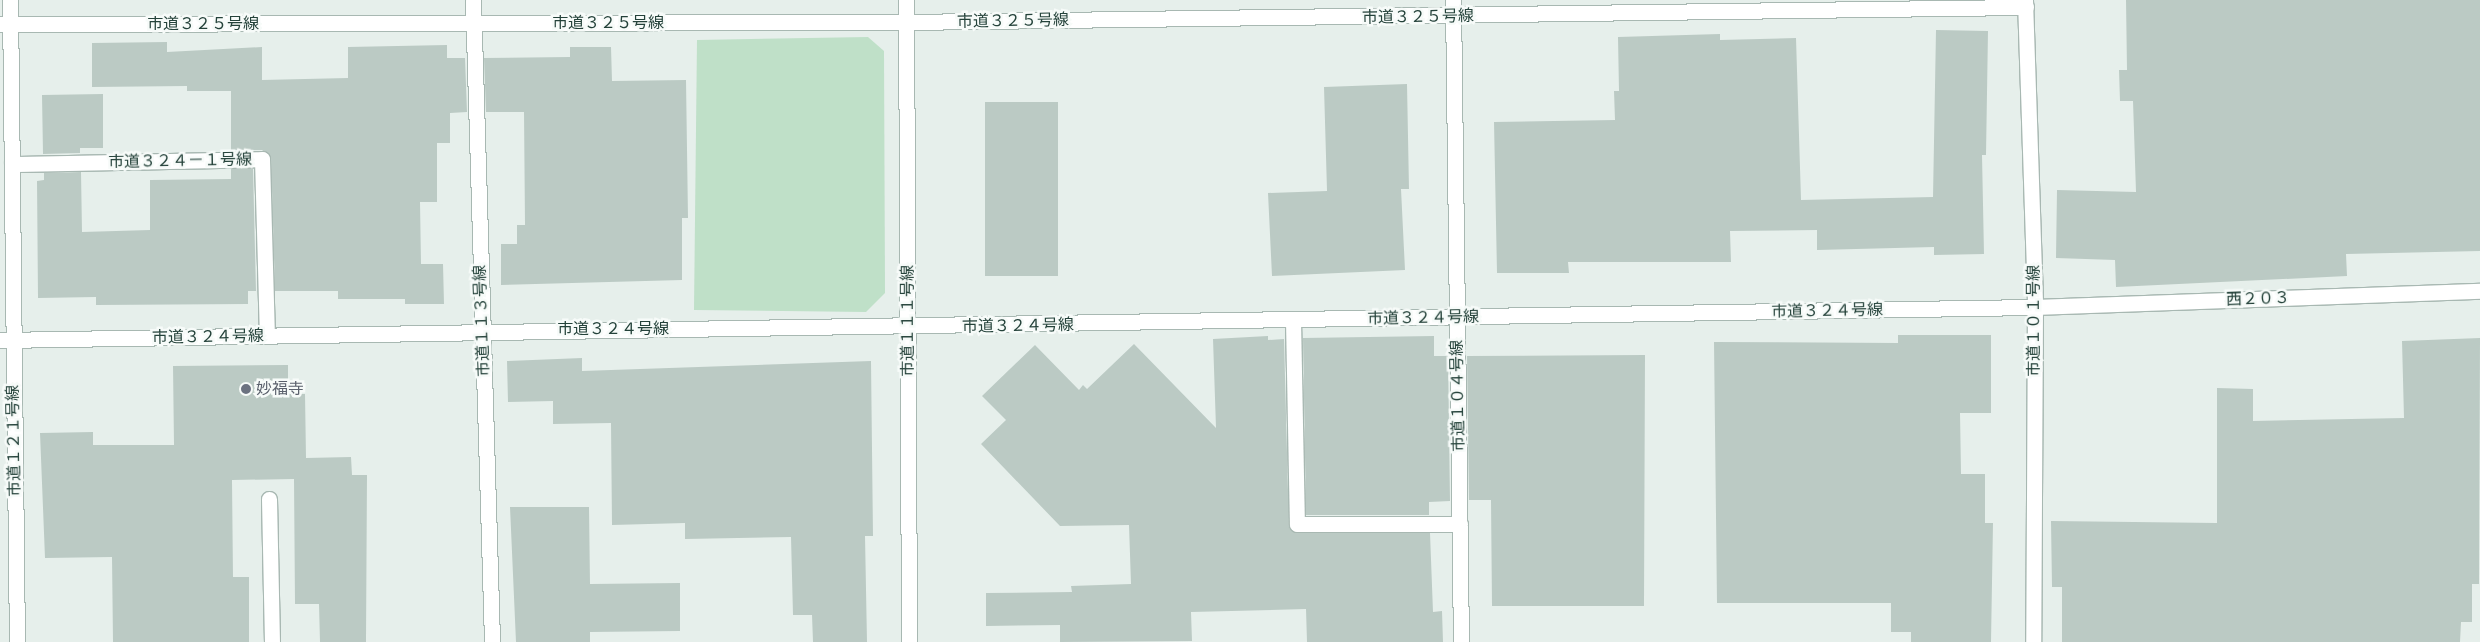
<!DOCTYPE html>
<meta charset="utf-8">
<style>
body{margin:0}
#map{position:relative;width:2480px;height:642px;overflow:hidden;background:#e6efeb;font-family:"DM Sans","Noto Sans JP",sans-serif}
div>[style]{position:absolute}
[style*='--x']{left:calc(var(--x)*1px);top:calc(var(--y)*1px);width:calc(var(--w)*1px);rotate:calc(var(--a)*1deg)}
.green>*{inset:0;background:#bfe0c8}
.building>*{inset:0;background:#bbcac4;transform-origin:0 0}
.roads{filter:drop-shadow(1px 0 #a8b8b2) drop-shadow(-1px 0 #a8b8b2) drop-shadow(0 1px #a8b8b2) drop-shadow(0 -1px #a8b8b2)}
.street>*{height:15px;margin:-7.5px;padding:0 7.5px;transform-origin:7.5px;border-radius:7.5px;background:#fff}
.dots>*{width:14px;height:14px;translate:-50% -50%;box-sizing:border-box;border:2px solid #f7fbf9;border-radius:50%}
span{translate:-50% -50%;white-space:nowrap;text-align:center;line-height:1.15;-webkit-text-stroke:5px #f7fbf9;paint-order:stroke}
.street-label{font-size:16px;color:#24423a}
.worship-label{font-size:16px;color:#5b616d}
.left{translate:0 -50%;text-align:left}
</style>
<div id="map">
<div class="green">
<div style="clip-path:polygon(868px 37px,884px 51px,885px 293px,866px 312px,694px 310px,697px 40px)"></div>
</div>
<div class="building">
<div style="clip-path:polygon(2126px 0,2480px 0,2480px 251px,2346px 254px,2347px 276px,2116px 287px,2115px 260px,2056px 258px,2057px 190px,2136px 192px,2133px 101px,2120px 101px,2119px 70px,2127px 70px)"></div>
<div style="clip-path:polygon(1936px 30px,1988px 31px,1986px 155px,1982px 155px,1984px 254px,1934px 255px,1934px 247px,1817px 250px,1817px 230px,1730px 231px,1731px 262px,1568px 262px,1569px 273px,1497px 273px,1494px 122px,1615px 120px,1614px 91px,1619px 91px,1618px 37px,1720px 34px,1720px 40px,1796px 38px,1801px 200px,1933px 197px)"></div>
<div style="clip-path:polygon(167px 42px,167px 52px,262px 47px,262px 80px,348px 78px,348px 47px,447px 45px,447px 58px,465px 58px,467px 112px,450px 113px,450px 143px,437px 143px,437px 202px,420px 202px,421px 264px,443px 264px,444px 304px,405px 304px,405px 299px,338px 299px,338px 291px,275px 291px,271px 158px,262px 150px,231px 150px,231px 91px,187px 91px,187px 86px,92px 87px,92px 43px)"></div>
<div style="clip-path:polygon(570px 47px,611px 47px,612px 81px,686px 80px,688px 218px,682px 218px,682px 280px,501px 285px,501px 244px,517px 244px,517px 225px,525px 225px,524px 112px,486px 112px,484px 58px,570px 57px)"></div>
<div style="clip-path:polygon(1407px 84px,1409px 189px,1401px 189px,1405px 270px,1272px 276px,1268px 193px,1327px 191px,1324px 87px)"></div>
<div style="clip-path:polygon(103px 94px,103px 148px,80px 148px,80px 153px,43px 154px,42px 95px)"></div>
<div style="left:985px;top:102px;width:73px;height:174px"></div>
<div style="clip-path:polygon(231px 169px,253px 169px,256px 291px,248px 291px,248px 304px,96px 305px,96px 297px,38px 298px,37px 181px,44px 180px,44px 173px,81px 172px,82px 232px,150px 230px,150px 180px,231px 179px)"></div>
<div style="clip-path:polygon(1898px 335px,1991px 335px,1991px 413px,1960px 413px,1961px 474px,1985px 474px,1985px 523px,1993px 523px,1991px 642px,1911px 642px,1911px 632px,1891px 632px,1891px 603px,1717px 603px,1714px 342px,1898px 343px)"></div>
<div style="clip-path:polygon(1268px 336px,1268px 340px,1284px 339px,1289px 528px,1297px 533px,1430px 533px,1433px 612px,1442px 611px,1443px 642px,1307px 642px,1306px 609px,1191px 612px,1192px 641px,1060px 642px,1060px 625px,986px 626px,986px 593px,1072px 592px,1071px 586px,1131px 584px,1129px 525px,1060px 526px,981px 444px,1006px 420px,982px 396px,1035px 345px,1079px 390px,1083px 385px,1087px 389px,1134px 344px,1216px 428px,1213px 339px)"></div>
<div style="clip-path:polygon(1434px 336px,1434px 356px,1448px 356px,1450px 501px,1429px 502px,1429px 515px,1306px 515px,1303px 338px)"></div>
<div style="clip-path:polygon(2480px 338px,2479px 584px,2472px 584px,2472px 622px,2461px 622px,2460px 642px,2062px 642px,2062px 587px,2052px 587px,2051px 521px,2217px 523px,2217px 388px,2253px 389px,2253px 421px,2404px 418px,2402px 341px)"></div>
<div style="clip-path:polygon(1645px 355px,1644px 606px,1492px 606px,1491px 500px,1469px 500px,1467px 356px)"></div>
<div style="clip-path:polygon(582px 358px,582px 371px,871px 361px,873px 536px,865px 536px,867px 642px,813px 642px,812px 615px,793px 615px,791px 537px,685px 539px,685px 523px,612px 525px,611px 423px,553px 424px,553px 401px,508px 402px,507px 361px)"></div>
<div style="clip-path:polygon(288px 365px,288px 394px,305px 394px,306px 458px,351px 457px,352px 475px,367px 475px,366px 642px,320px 642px,319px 604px,295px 604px,294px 479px,232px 480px,233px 577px,249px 577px,249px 642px,113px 642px,112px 557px,45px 558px,40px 433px,93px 432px,93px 445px,174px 445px,173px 366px)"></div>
<div style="clip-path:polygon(510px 507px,589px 507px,590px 584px,680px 583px,680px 631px,590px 632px,590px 642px,516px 642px)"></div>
</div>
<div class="roads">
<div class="street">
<div style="--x:10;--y:0;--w:642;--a:89.38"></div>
<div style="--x:473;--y:0;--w:642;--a:88.3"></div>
<div style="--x:906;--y:0;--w:642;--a:89.73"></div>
<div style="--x:1453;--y:0;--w:642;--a:89.29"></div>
<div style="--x:2025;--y:0;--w:307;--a:88.1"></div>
<div style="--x:2035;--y:307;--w:335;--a:90.3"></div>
<div style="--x:0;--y:24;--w:906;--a:-0.13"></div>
<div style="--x:906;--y:22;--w:1120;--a:-0.77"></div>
<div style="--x:12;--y:164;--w:250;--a:-1.1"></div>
<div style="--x:262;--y:159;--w:177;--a:88.4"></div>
<div style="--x:1293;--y:320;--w:204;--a:88.9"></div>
<div style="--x:1297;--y:524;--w:163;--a:0"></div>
<div style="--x:0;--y:340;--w:2035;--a:-0.93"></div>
<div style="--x:2035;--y:307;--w:445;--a:-2.1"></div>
<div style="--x:269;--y:499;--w:143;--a:88.8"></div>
</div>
</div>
<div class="dots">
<div style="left:246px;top:389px;background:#6b7280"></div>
</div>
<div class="street-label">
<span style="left:1418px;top:17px;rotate:-1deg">市道３２５号線</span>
<span style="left:1013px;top:21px;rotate:-1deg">市道３２５号線</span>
<span style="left:608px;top:23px">市道３２５号線</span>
<span style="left:203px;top:24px">市道３２５号線</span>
<span style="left:180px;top:161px;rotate:-1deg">市道３２４－１号線</span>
<span style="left:2258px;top:299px;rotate:-2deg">西２０３</span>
<span style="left:1827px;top:311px;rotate:-1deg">市道３２４号線</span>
<span style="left:1423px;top:318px;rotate:-1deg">市道３２４号線</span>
<span style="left:482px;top:321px;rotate:-92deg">市道１１３号線</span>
<span style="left:908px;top:321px;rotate:-90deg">市道１１１号線</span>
<span style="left:2034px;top:321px;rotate:-90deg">市道１０１号線</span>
<span style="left:1018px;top:326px;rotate:-1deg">市道３２４号線</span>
<span style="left:613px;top:329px">市道３２４号線</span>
<span style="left:208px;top:337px;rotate:-1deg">市道３２４号線</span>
<span style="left:1458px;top:396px;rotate:-91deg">市道１０４号線</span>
<span style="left:14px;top:441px;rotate:-91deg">市道１２１号線</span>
</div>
<div class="worship-label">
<span class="left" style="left:256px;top:389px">妙福寺</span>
</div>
</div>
